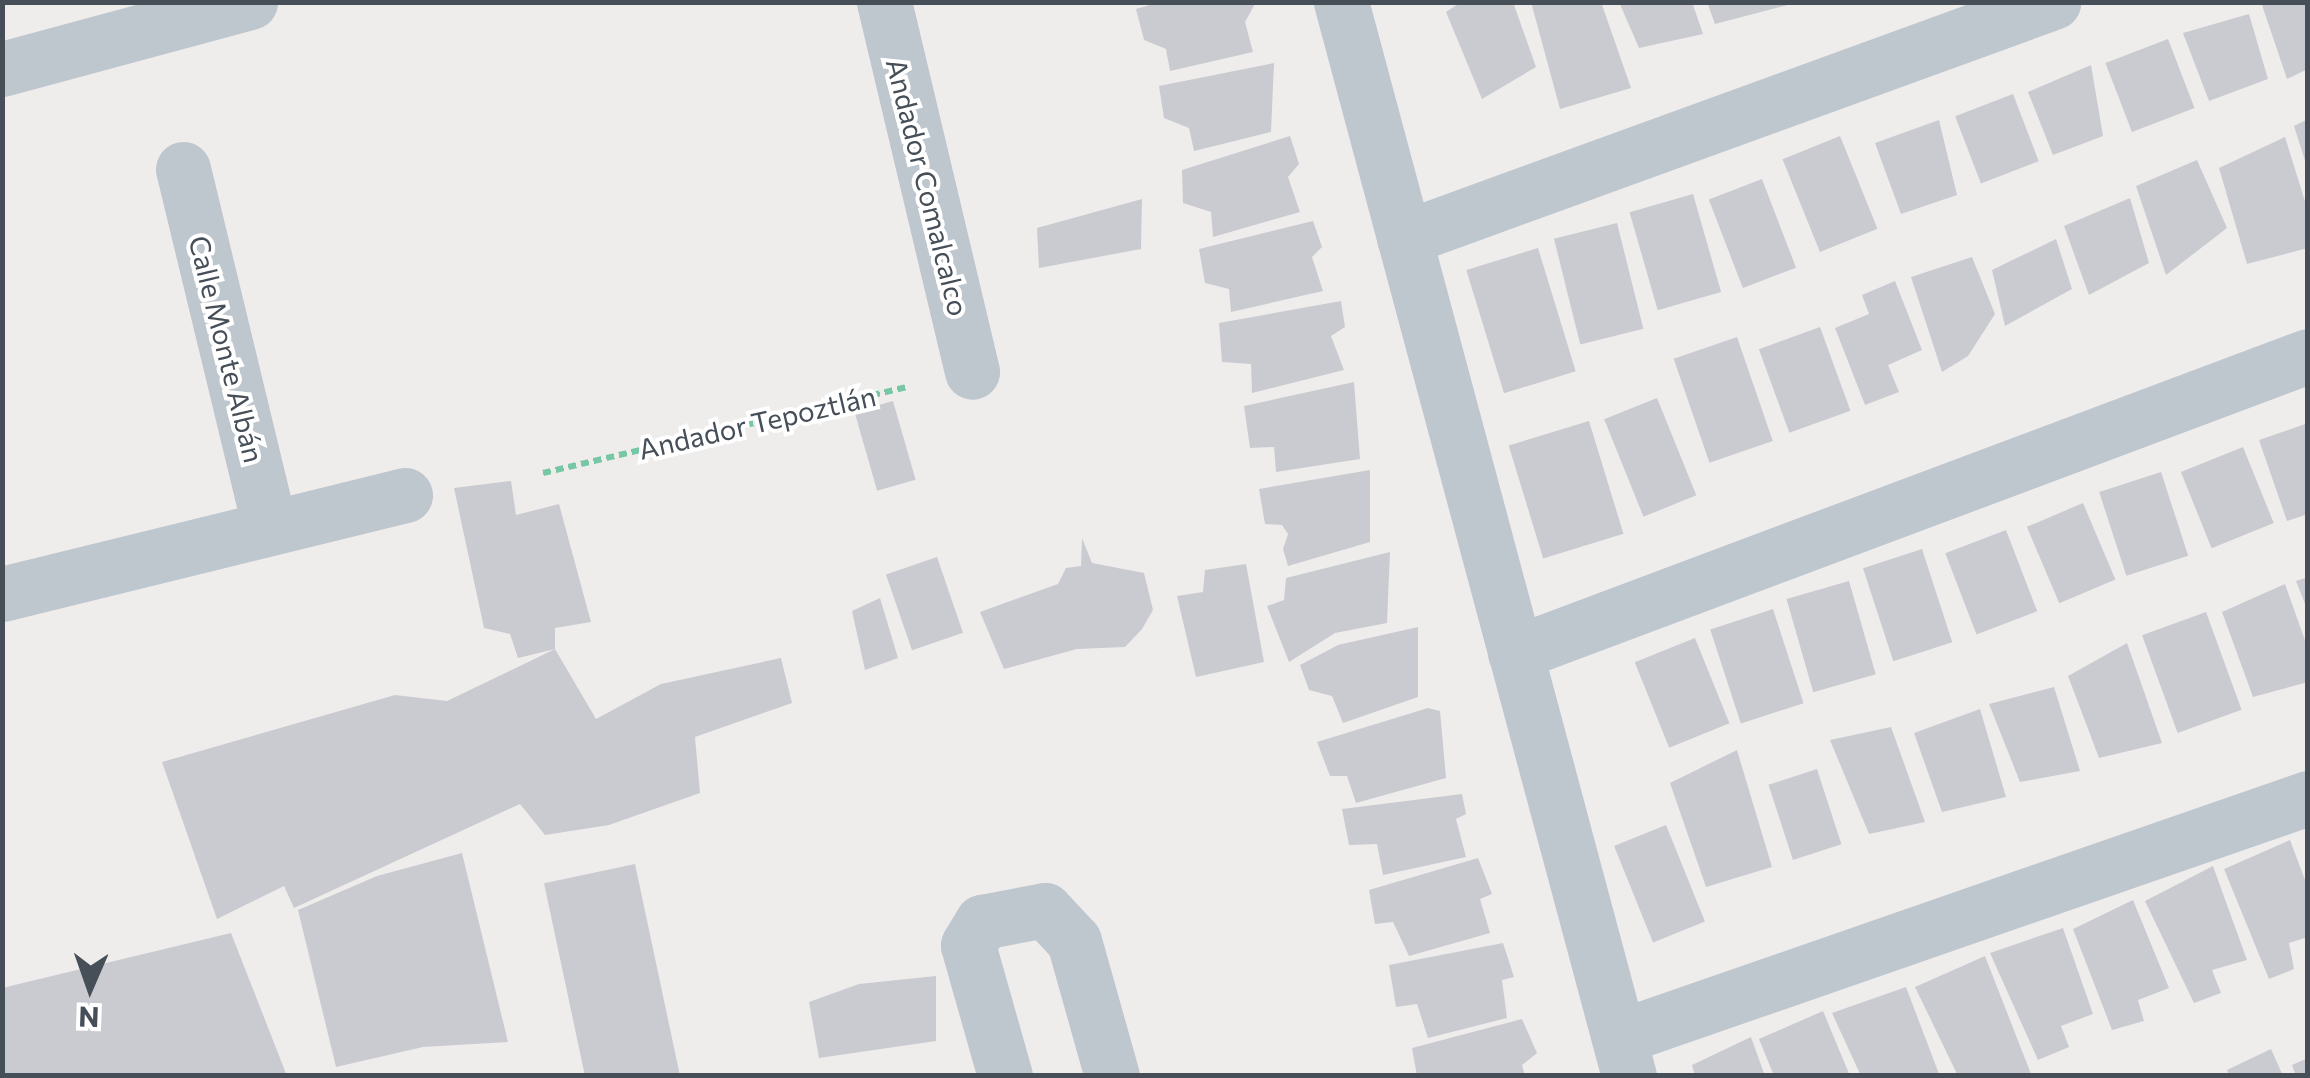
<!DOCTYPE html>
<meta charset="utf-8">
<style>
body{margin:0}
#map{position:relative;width:2310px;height:1078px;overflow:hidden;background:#efecec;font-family:Commissioner,sans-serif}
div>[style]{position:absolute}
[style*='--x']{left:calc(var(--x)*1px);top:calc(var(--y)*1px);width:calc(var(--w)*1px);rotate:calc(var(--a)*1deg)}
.building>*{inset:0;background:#cacbd1;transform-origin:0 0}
.path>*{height:6px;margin-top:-3px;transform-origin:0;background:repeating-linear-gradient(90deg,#77c6a4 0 8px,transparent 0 13px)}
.pedestrian>*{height:55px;margin:-27.5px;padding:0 27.5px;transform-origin:27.5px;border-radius:27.5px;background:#bec6ce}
.minor>*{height:55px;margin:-27.5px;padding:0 27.5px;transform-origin:27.5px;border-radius:27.5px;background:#bec6ce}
span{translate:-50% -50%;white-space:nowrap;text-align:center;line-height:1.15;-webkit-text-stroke:8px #fff;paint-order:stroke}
.street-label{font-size:28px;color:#464e58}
.frame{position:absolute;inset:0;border:5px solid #464e58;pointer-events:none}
.north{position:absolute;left:40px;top:938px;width:100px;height:100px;-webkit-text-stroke:8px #fff;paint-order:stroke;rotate:182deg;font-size:28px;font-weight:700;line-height:40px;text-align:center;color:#464e58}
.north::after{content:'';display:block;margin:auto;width:35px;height:45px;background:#464e58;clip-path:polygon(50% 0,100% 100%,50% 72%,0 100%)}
</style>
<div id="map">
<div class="building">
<div style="clip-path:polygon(1160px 2px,1256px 2px,1245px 22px,1253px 52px,1170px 71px,1166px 49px,1144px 40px,1136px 9px)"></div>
<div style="clip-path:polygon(1461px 2px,1513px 2px,1536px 67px,1482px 99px,1446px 12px)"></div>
<div style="clip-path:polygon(1531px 2px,1601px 2px,1631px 88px,1560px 109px)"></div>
<div style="clip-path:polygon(1619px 2px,1692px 2px,1703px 34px,1639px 48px)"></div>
<div style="clip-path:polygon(1707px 2px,1799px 2px,1715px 24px)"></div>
<div style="clip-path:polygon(2267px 2px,2308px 2px,2308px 69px,2287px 79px,2262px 5px)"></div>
<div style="clip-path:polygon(2249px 14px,2268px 79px,2209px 101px,2183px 33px)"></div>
<div style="left:2168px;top:39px;width:74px;height:67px;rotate:69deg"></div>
<div style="clip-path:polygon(1274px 63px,1271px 132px,1194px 151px,1189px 128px,1164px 118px,1159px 86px)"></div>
<div style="clip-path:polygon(2091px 65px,2103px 136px,2053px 155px,2028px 92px)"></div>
<div style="left:2013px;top:94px;width:72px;height:62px;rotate:69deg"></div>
<div style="clip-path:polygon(2308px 119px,2308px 167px,2307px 167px,2294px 126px)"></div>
<div style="clip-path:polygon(1939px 120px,1957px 195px,1901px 214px,1875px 143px)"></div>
<div style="clip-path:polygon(1290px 136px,1299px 164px,1288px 177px,1300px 212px,1213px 237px,1211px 212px,1183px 203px,1182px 170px)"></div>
<div style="left:1840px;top:136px;width:100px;height:62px;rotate:68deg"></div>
<div style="clip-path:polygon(2285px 137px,2308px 211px,2308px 248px,2247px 264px,2219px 168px)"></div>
<div style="clip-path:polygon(2197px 160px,2227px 228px,2166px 275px,2136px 186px)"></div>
<div style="left:1762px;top:179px;width:95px;height:57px;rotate:69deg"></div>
<div style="left:1693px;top:194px;width:102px;height:66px;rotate:74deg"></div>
<div style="clip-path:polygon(2130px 198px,2149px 263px,2089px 295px,2064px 226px)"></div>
<div style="clip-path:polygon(1142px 199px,1141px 249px,1039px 268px,1037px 228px)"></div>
<div style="clip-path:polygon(1313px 221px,1322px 247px,1312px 257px,1323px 291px,1231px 312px,1229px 289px,1205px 283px,1199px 249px)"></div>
<div style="left:1617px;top:223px;width:109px;height:65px;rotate:76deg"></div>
<div style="clip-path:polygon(2056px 239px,2072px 289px,2005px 326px,1992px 270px)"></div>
<div style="left:1538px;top:248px;width:129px;height:75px;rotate:73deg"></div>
<div style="clip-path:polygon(1972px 257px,1995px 314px,1968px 356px,1942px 372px,1911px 277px)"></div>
<div style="clip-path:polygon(1895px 281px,1922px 350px,1888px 365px,1899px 392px,1865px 405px,1835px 328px,1869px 314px,1862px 295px)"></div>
<div style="clip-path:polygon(1341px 301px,1345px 327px,1331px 336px,1344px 370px,1252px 393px,1251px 364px,1222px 362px,1219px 323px)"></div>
<div style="left:1820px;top:327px;width:89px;height:65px;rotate:70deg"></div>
<div style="left:1737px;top:337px;width:110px;height:67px;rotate:71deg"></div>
<div style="clip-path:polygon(1354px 382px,1360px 459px,1276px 472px,1274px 447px,1250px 448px,1244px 406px)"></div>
<div style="left:1657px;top:398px;width:105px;height:57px;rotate:68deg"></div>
<div style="left:893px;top:401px;width:82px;height:40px;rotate:74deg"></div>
<div style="left:1589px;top:421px;width:118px;height:84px;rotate:73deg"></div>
<div style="clip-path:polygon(2308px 423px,2308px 514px,2287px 521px,2259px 440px)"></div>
<div style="left:2243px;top:447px;width:82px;height:67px;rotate:68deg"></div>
<div style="clip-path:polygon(1370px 470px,1370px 542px,1288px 566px,1283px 549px,1288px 534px,1282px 525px,1265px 524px,1259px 489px)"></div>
<div style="left:2161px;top:472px;width:88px;height:65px;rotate:72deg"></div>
<div style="clip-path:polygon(511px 481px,516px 515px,559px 504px,591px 622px,555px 628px,555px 649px,518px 658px,510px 634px,484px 628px,454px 488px)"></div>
<div style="left:2083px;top:503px;width:83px;height:61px;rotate:67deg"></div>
<div style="left:2006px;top:530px;width:87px;height:65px;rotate:69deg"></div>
<div style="clip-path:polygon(1082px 538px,1092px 563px,1144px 573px,1153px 610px,1142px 629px,1125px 647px,1077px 649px,1004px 669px,980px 612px,1058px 584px,1066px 568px,1081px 566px)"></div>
<div style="left:1922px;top:549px;width:98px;height:62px;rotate:72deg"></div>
<div style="clip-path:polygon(1390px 552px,1387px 623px,1335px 633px,1289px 662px,1267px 606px,1284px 600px,1286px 578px)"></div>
<div style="left:937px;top:557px;width:80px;height:54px;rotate:71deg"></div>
<div style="clip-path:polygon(1246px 564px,1264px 662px,1196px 677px,1177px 596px,1203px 592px,1205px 570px)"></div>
<div style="clip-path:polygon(2308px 577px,2308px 609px,2307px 609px,2296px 581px)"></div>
<div style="left:1849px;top:581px;width:97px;height:65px;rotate:74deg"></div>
<div style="clip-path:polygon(2285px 584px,2308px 649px,2308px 682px,2253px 697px,2222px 612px)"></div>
<div style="clip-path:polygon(880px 598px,898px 658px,865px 670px,852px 611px)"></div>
<div style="left:1773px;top:609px;width:99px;height:66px;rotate:72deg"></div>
<div style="left:2206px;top:612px;width:104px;height:68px;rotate:70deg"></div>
<div style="clip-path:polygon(1418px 627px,1418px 697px,1343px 723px,1332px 696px,1309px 690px,1300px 665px,1338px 645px)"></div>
<div style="left:1695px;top:638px;width:92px;height:65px;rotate:68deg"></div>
<div style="clip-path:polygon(2127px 643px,2162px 743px,2099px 758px,2068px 676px)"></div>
<div style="clip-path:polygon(555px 649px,596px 719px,661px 684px,781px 658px,792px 703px,695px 737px,700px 793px,609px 825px,545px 835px,520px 804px,294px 908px,284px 886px,217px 919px,162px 762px,395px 695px,447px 701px)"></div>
<div style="clip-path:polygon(2054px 687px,2080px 771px,2020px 782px,1989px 704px)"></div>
<div style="clip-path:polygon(1428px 708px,1440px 711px,1446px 778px,1356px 803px,1347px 776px,1330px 776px,1317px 742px)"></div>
<div style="clip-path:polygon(1980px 709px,2006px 797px,1942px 812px,1914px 733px)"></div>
<div style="clip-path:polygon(1891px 727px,1925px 822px,1869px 834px,1830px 740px)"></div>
<div style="clip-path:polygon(1737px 750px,1772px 867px,1706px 887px,1670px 783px)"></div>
<div style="left:1817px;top:769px;width:79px;height:51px;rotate:72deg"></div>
<div style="clip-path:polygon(1462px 794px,1466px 814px,1456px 819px,1466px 857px,1383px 875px,1377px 844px,1349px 845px,1342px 809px)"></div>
<div style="left:1666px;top:825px;width:104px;height:56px;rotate:68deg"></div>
<div style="clip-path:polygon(2290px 840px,2308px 888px,2308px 937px,2289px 943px,2294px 969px,2269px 979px,2224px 869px)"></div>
<div style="clip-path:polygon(462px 853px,508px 1042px,423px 1047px,336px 1067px,298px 910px,377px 876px)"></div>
<div style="clip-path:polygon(1478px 858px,1492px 894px,1480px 899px,1490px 933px,1409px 956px,1393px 922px,1375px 924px,1369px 890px)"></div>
<div style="left:635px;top:864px;width:217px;height:93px;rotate:78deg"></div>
<div style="clip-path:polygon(2213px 866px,2247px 960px,2212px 970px,2221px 993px,2194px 1003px,2145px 901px)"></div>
<div style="clip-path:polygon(2133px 900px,2169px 988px,2138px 1000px,2144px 1021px,2112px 1030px,2073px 929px)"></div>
<div style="clip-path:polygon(2063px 928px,2093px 1014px,2061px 1026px,2069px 1047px,2038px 1060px,1990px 953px)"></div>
<div style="clip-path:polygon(231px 933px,287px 1076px,2px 1076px,2px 988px)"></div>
<div style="clip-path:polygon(1503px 943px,1514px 977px,1502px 980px,1507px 1018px,1428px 1038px,1417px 1004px,1396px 1007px,1389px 965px)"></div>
<div style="clip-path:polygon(1985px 956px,2031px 1074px,2028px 1076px,1958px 1076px,1915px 987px)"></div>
<div style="clip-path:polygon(936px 976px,936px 1041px,819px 1058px,809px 1002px,859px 984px)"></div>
<div style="clip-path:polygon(1906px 987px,1939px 1074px,1861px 1076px,1832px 1013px)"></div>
<div style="clip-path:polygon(1823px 1011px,1850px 1076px,1774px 1076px,1759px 1039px)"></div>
<div style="clip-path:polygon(1522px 1019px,1537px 1053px,1522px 1065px,1525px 1076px,1417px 1076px,1412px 1048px)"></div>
<div style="clip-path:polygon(1751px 1037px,1765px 1076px,1695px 1076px,1692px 1065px)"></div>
<div style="clip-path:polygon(2271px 1049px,2283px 1076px,2230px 1076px,2227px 1070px)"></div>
<div style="clip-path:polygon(2308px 1058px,2308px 1076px,2296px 1076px,2292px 1065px)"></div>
</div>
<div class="path">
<div style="--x:543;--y:473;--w:375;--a:-13.3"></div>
</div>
<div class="pedestrian">
<div style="--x:183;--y:169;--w:369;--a:76.4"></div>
</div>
<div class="minor">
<div style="--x:884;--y:2;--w:380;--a:76.6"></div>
<div style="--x:1341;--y:2;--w:1112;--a:74.99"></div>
<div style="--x:2;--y:69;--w:257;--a:-15.1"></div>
<div style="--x:1404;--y:238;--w:691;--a:-19.98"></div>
<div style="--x:2;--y:594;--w:415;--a:-13.8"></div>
<div style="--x:1515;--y:653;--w:847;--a:-20.53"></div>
<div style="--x:1619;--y:1037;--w:729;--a:-19.13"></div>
<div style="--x:1005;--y:1076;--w:136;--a:-105.8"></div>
<div style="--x:968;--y:945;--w:27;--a:-59"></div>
<div style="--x:982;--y:922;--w:64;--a:-10.8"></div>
<div style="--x:1045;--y:910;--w:42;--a:46.9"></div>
<div style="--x:1074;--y:941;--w:140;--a:74.3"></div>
</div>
<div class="street-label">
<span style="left:928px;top:187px;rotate:76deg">Andador Comalcalco</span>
<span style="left:227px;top:349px;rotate:76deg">Calle Monte Albán</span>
<span style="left:757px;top:422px;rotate:-13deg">Andador Tepoztlán</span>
</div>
<div class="frame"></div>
<div class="north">N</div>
</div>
